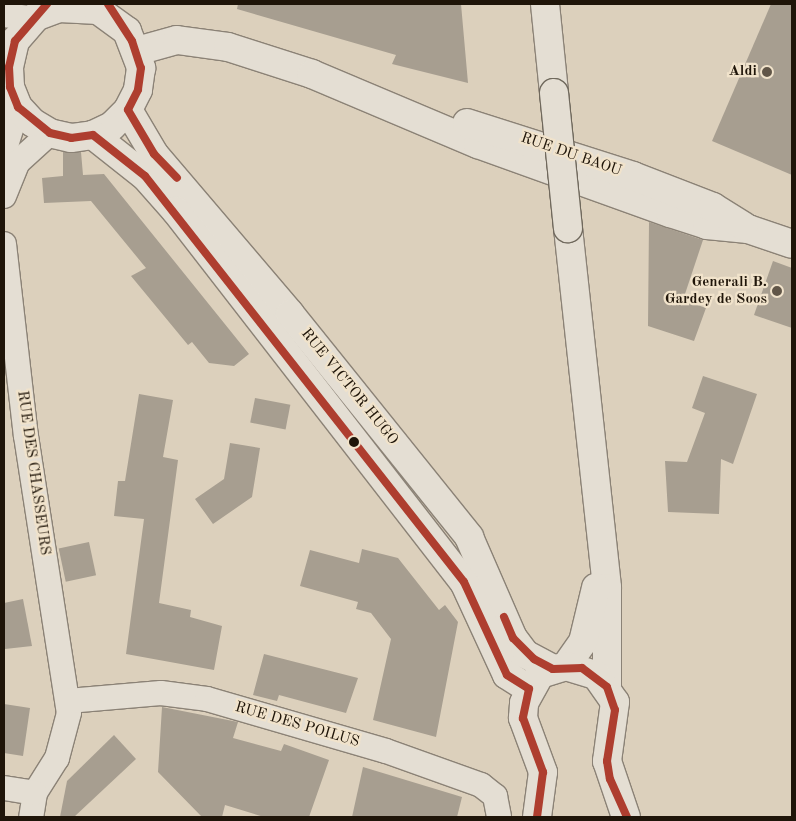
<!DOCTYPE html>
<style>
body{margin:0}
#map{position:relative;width:796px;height:821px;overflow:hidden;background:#dcd0bc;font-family:"Old Standard TT",serif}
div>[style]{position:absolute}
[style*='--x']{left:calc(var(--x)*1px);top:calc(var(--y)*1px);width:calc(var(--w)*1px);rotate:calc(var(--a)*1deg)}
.building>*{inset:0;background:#a79e90;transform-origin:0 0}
.roads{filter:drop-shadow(1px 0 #8b8276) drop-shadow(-1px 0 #8b8276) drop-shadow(0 1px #8b8276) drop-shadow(0 -1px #8b8276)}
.street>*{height:24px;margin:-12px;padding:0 12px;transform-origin:12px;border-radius:12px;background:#e4ded3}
.secondary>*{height:28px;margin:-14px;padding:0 14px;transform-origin:14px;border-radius:14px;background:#e4ded3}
.bridges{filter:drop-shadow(1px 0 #70695d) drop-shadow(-1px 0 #70695d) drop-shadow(0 1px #70695d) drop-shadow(0 -1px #70695d)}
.secondary-bridge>*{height:28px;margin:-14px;padding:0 14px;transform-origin:14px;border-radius:14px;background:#e4ded3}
.bus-1>*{height:8px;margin:-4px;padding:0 4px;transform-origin:4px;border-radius:4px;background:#ae3e2f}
.dots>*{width:14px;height:14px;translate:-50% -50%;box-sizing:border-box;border:2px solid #f1e3cb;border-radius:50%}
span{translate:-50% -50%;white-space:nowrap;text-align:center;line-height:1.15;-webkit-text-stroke:4.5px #f1e3cb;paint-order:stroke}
.poi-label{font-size:15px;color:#1f1509;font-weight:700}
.right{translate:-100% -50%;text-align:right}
.street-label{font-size:15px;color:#1f1509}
.frame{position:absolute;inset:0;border:5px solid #1f1509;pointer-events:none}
</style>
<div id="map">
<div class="building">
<div style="clip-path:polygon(238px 4px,461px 4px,468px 83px,392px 64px,396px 55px,237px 9px)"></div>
<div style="clip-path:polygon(771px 4px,792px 4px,792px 175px,712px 141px)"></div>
<div style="clip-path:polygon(63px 152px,81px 152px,83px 175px,104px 174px,249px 354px,234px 366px,209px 363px,192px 342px,188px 345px,131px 276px,146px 268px,91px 201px,44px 203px,42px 178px,63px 176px)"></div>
<div style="clip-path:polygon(649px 222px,703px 240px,683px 300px,706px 308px,694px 341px,648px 326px)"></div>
<div style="clip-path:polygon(773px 261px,792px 268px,792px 328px,754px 315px)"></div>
<div style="clip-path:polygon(703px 376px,757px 394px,733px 464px,721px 459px,719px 514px,668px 512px,665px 461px,687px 462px,705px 413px,692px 408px)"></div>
<div style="clip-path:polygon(139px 394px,173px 400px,163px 457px,178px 460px,159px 603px,191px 610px,190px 617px,222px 626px,214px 670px,126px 654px,144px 519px,114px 516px,118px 481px,125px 481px)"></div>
<div style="left:255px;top:398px;width:36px;height:25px;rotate:11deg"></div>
<div style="clip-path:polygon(230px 443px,260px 448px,252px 497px,213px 524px,195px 499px,224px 479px)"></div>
<div style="left:89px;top:542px;width:34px;height:31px;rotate:78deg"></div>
<div style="clip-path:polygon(362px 549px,398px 558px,439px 610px,445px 605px,458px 622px,436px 737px,373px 720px,391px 639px,371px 613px,356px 609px,358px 602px,300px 586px,310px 550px,359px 563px)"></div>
<div style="clip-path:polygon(23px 599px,32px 646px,5px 649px,4px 603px)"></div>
<div style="clip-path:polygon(264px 654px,358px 678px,346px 713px,279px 695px,277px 701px,253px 695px)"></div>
<div style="clip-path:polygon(4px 704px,30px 708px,23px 756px,4px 753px)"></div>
<div style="clip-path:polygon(162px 707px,238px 722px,233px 738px,281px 751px,284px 744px,329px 760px,309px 817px,264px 817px,225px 805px,222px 817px,202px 817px,158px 772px)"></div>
<div style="clip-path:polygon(114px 735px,136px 759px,74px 817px,60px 817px,67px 781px)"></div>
<div style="clip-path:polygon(363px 767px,462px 797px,457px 817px,352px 817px)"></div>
</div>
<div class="roads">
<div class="street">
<div style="--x:4;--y:15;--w:31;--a:7"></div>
<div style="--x:4;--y:152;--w:47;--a:-72.7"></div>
<div style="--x:4;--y:196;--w:37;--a:-68"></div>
<div style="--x:18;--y:162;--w:43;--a:-42.2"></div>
<div style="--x:4;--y:244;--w:193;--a:83.5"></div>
<div style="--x:26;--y:436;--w:280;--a:81.2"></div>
<div style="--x:69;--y:713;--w:47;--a:104.9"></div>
<div style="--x:57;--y:758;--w:41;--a:122.2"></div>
<div style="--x:35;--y:793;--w:24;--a:99"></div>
<div style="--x:68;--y:701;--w:93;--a:-4.9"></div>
<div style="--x:161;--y:693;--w:46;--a:7.4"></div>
<div style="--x:207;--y:699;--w:186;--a:16.2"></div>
<div style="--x:386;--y:751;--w:101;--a:19.7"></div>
<div style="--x:481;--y:785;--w:18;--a:38"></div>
<div style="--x:495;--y:796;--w:21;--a:79"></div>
<div style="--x:4;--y:788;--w:31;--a:9"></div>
</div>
<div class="secondary">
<div style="--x:545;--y:4;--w:89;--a:84.2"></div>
<div style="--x:40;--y:15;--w:20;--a:-20"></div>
<div style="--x:59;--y:8;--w:39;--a:3"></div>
<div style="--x:98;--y:10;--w:36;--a:36"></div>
<div style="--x:127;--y:31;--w:40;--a:69"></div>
<div style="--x:141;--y:68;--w:22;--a:98"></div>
<div style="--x:138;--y:90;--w:22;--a:117"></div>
<div style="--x:128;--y:110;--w:23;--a:135"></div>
<div style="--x:112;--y:126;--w:21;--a:155"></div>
<div style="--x:93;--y:135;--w:22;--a:172"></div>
<div style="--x:71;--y:138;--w:22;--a:-167"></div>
<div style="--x:50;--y:133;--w:21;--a:-149"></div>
<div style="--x:32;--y:122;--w:21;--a:-133"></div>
<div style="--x:18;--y:107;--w:22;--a:-112"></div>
<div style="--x:10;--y:87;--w:20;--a:-93"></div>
<div style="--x:9;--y:67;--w:27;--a:-77"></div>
<div style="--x:15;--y:41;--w:49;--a:-49.1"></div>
<div style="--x:137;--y:51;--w:41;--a:-15.4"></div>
<div style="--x:177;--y:40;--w:51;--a:7.8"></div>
<div style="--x:228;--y:47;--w:88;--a:17.8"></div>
<div style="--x:312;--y:74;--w:180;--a:22.9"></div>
<div style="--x:478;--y:144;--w:204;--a:19.8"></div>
<div style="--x:670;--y:213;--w:39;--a:18"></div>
<div style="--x:707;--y:225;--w:41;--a:5.6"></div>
<div style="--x:748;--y:229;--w:46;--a:18.8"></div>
<div style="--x:128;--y:110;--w:51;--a:59.4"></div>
<div style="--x:154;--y:154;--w:210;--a:49.6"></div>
<div style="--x:290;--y:314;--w:286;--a:51.2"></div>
<div style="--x:469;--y:537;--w:110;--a:66.5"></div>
<div style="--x:513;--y:638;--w:20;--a:53"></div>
<div style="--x:525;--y:654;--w:32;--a:28"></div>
<div style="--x:467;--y:123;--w:174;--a:17.7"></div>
<div style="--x:633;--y:176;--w:86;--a:21.2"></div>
<div style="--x:713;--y:207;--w:36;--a:32"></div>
<div style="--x:93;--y:135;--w:66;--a:38.3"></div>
<div style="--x:145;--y:176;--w:47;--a:48.5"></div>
<div style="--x:176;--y:211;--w:470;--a:52.2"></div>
<div style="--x:464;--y:582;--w:102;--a:65.2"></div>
<div style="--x:507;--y:675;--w:26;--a:32"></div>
<div style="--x:568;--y:228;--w:362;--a:83.8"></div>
<div style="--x:607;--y:588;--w:99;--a:90"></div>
<div style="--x:566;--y:666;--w:29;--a:-55"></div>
<div style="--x:583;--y:642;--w:56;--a:-76.5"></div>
<div style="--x:537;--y:817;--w:45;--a:-82.4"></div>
<div style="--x:543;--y:772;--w:58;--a:-110.3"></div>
<div style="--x:523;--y:718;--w:15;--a:-86"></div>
<div style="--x:524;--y:703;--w:33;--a:-61"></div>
<div style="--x:540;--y:674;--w:27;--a:-17"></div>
<div style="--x:566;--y:666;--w:31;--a:17"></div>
<div style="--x:596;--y:675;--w:33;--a:55"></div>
<div style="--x:615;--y:702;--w:60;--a:97.7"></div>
<div style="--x:607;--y:761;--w:59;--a:71.3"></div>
</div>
</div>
<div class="bridges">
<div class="secondary-bridge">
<div style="--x:554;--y:93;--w:136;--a:84.1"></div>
</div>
</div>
<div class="bus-1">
<div style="--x:47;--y:4;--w:49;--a:130.9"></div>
<div style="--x:15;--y:41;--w:27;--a:103"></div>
<div style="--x:9;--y:67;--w:20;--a:87"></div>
<div style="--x:10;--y:87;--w:22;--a:68"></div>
<div style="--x:18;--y:107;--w:41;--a:39.1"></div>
<div style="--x:50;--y:133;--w:22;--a:13"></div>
<div style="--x:71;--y:138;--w:22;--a:-8"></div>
<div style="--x:93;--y:135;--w:66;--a:38.3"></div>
<div style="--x:145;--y:176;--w:516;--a:51.84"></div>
<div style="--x:464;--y:582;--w:102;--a:65.2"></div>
<div style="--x:507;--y:675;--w:26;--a:32"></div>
<div style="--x:529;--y:689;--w:30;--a:102"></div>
<div style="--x:523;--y:718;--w:58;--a:69.7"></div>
<div style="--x:543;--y:772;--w:45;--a:97.6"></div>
<div style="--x:108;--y:4;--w:44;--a:57"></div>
<div style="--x:132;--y:41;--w:28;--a:72"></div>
<div style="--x:141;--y:68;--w:22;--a:98"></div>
<div style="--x:138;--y:90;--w:22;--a:117"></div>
<div style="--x:128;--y:110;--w:51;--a:59.4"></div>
<div style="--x:154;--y:154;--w:33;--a:46"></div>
<div style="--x:504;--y:617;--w:23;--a:67"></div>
<div style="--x:513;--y:638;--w:30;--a:45"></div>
<div style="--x:534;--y:659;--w:21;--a:28"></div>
<div style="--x:553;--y:669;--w:29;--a:-2"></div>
<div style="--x:582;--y:668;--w:31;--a:37"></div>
<div style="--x:607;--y:687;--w:24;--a:71"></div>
<div style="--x:615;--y:710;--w:52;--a:98.9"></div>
<div style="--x:607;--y:761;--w:18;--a:81"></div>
<div style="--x:610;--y:779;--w:42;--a:65.9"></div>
</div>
<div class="dots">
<div style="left:767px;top:72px;background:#615648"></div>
<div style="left:777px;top:291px;background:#615648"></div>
<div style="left:354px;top:442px;background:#1f1509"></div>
</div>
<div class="poi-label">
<span class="right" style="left:757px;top:72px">Aldi</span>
<span class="right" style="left:767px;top:291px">Generali B.<br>Gardey de Soos</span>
</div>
<div class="street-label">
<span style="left:571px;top:155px;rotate:19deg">RUE DU BAOU</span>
<span style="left:349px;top:387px;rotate:51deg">RUE VICTOR HUGO</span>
<span style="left:33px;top:473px;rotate:82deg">RUE DES CHASSEURS</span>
<span style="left:297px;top:725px;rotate:16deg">RUE DES POILUS</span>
</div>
<div class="frame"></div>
</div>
